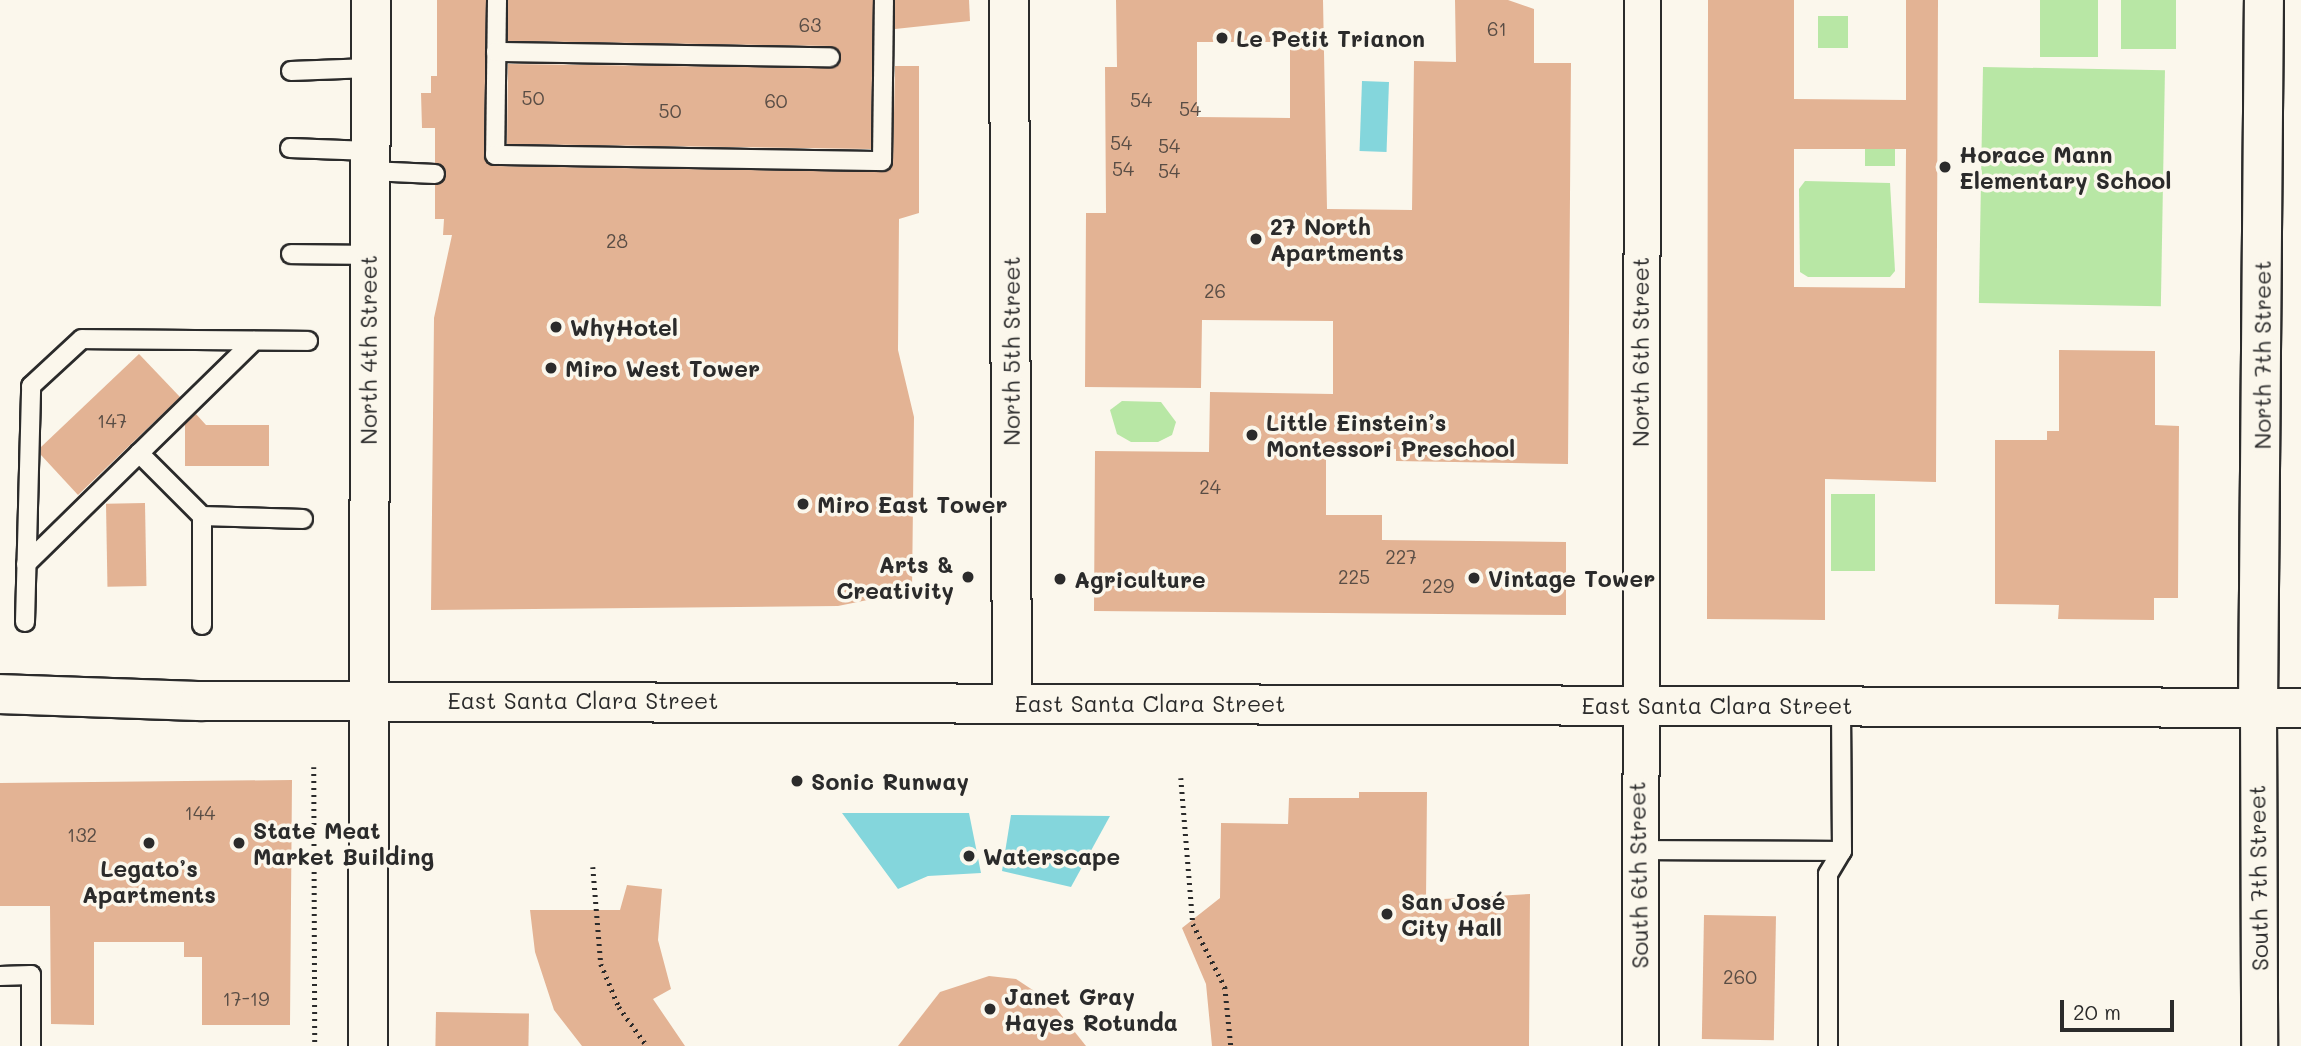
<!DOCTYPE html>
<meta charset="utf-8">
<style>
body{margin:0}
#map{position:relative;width:2301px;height:1046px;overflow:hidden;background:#fbf7ec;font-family:Mali,sans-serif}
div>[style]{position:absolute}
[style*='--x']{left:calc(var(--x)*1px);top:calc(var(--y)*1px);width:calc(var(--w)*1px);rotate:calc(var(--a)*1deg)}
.green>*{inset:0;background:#b8e7a5;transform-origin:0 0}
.water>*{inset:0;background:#84d6dc;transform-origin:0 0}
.building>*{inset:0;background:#e3b394;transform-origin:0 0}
.path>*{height:4.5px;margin-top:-2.25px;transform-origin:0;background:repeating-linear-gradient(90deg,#2b2b2b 0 2px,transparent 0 7px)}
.roads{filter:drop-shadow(2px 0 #2b2b2b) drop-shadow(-2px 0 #2b2b2b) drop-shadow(0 2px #2b2b2b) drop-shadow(0 -2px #2b2b2b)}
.lane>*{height:18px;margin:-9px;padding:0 9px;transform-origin:9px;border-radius:9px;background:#fbf7ec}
.street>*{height:35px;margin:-17.5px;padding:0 17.5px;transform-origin:17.5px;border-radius:17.5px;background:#fbf7ec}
.secondary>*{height:38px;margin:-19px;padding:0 19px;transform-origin:19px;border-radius:19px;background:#fbf7ec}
.primary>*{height:38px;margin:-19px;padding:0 19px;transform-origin:19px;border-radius:19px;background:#fbf7ec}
.dots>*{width:19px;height:19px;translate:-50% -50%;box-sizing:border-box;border:4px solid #fbf7ec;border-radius:50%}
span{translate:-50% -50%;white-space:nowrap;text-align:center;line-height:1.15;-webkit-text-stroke:7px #fbf7ec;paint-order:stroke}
.number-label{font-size:19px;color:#594d45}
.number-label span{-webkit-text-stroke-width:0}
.poi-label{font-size:23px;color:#2b2b2b;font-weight:700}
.left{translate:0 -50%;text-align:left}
.right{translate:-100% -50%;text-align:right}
.street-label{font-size:23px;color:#2b2b2b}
.scale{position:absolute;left:2060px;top:1000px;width:114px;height:32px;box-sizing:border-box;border:4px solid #2b2b2b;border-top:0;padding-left:9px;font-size:21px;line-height:24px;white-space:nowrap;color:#2b2b2b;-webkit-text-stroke:5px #fbf7ec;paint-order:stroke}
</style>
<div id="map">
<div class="green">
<div style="left:2040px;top:0;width:58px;height:57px"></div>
<div style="left:2121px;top:0;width:55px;height:49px"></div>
<div style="left:1818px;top:16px;width:30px;height:32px"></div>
<div style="left:1983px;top:67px;width:182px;height:236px;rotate:1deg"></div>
<div style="left:1895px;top:134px;width:32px;height:30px;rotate:90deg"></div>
<div style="clip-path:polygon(1805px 181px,1890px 183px,1895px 271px,1890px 277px,1808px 277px,1800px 272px,1799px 189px)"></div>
<div style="clip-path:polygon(1122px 401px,1161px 402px,1176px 422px,1172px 435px,1158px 442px,1131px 442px,1117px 434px,1110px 410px)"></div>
<div style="left:1831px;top:494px;width:44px;height:77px"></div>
</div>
<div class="water">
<div style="left:1362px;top:81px;width:27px;height:70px;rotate:2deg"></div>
<div style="clip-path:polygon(842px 813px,969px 813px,981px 873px,928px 876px,898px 889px)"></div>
<div style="clip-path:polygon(1011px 815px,1110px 816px,1071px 887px,1002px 871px)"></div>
</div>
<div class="building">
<div style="clip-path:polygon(437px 0,486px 0,484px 155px,495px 166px,883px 172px,893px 161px,895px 66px,919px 66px,919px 213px,899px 219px,898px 350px,914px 417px,912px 591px,838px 606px,431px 610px,434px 318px,452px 235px,443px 235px,444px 219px,435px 219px,435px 185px,446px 174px,435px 163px,435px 128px,422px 128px,421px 93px,431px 93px,431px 76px,437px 76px)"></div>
<div style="clip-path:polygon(508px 0,873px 0,871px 149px,507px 144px,508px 64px,830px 68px,841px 56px,830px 46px,508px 41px)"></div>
<div style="clip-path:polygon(895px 0,969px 0,970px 21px,895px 29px)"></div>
<div style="clip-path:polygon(evenodd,1116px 0,1323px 0,1327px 209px,1412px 210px,1414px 61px,1456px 62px,1455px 0,1508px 0,1534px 9px,1534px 63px,1571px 63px,1568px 464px,1396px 461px,1396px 449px,1326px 447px,1326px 515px,1382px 515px,1382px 540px,1566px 542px,1566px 615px,1094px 611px,1095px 451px,1209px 452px,1210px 392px,1333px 394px,1333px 321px,1202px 320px,1201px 388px,1085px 387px,1086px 213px,1106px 213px,1105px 67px,1117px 67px,1116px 0,1197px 42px,1290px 42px,1290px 118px,1197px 117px,1197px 42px)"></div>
<div style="clip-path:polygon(evenodd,1708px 0,1794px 0,1794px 99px,1906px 100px,1906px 0,1938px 0,1936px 482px,1825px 479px,1825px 620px,1707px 619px,1708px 0,1794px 149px,1906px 149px,1905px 288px,1794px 287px,1794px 149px)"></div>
<div style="clip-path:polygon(2059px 350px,2155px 351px,2155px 425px,2179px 426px,2178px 598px,2154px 598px,2154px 620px,2058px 619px,2059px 605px,1995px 604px,1995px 440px,2047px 440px,2047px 431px,2059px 431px)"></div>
<div style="clip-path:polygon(139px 354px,180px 397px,78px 495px,41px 455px,41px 447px)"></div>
<div style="clip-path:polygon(196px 414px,206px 425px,269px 425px,269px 466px,185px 466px,185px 424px)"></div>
<div style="left:145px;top:503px;width:83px;height:39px;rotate:89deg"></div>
<div style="clip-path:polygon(292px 780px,290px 1025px,202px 1025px,202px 957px,184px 957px,184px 942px,94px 942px,94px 1025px,51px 1024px,50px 906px,0 906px,0 783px)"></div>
<div style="clip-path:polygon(1359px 792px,1427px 792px,1426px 900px,1530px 894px,1529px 1046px,1212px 1046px,1206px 984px,1182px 928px,1220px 898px,1221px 823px,1288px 824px,1289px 798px,1359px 798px)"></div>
<div style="clip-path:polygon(627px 885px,662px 889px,658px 940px,671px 989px,653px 999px,685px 1046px,582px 1046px,554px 1010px,535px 952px,530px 910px,620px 910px)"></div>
<div style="left:1704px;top:915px;width:72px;height:124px;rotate:1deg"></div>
<div style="clip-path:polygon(989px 976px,1016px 979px,1051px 1002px,1086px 1046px,898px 1046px,940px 992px)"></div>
<div style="left:436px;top:1012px;width:93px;height:34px;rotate:1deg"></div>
</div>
<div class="path">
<div style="--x:314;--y:767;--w:279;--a:89.8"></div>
<div style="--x:1181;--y:778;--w:146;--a:85.3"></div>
<div style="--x:1193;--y:924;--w:71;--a:63.1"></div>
<div style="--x:1225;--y:987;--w:59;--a:84.2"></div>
<div style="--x:593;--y:867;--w:97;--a:85.3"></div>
<div style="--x:601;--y:964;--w:47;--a:67.3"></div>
<div style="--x:619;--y:1007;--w:48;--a:54.3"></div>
</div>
<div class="roads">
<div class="lane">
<div style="--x:497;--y:0;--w:155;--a:90.7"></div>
<div style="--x:495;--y:155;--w:387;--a:0.9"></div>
<div style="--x:882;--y:161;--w:161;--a:-89.3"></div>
<div style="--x:496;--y:52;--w:334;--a:0.9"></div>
<div style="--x:291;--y:71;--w:79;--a:-2.2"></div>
<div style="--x:290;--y:148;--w:80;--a:2.1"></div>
<div style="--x:370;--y:171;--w:65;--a:2.6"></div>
<div style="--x:291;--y:254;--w:78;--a:0.7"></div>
<div style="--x:139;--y:453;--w:89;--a:45"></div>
<div style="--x:26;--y:564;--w:319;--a:-44.4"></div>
<div style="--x:25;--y:622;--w:236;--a:-88.5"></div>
<div style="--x:31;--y:386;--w:69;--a:-42.7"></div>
<div style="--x:82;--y:339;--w:226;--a:0.5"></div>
<div style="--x:202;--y:625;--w:109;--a:-90"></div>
<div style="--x:202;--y:516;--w:101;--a:1.7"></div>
<div style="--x:1638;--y:850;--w:204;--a:0.3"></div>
<div style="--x:0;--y:976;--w:31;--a:-2"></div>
<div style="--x:31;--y:975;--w:71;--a:90"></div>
<div style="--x:1828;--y:1046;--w:172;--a:-90"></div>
<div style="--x:1828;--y:874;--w:27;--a:-59"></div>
<div style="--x:1842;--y:851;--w:146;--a:-90.4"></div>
</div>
<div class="street">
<div style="--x:2258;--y:709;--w:337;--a:89.8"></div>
<div style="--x:1640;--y:1046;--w:1046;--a:-89.89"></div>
</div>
<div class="secondary">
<div style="--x:1009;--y:0;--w:702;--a:89.76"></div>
<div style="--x:2258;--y:709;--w:709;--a:-89.52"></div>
<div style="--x:368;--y:1046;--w:1046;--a:-89.84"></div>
</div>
<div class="primary">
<div style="--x:0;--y:694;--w:200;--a:2"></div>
<div style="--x:200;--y:701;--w:2101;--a:0.19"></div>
</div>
</div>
<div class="dots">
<div style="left:1222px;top:38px;background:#2b2b2b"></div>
<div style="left:1945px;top:167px;background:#2b2b2b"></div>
<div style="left:1256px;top:239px;background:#2b2b2b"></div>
<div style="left:556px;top:327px;background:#2b2b2b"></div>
<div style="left:551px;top:368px;background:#2b2b2b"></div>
<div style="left:1252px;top:435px;background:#2b2b2b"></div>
<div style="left:803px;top:504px;background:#2b2b2b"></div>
<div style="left:968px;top:577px;background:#2b2b2b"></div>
<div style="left:1474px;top:578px;background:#2b2b2b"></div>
<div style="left:1060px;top:579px;background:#2b2b2b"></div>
<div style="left:797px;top:781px;background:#2b2b2b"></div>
<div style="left:149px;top:843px;background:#2b2b2b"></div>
<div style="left:239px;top:843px;background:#2b2b2b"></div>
<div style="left:969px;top:856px;background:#2b2b2b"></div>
<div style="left:1387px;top:914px;background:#2b2b2b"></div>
<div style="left:990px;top:1009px;background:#2b2b2b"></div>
</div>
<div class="number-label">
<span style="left:810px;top:25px">63</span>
<span style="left:1497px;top:29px">61</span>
<span style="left:533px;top:98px">50</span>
<span style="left:1141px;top:100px">54</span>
<span style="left:776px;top:101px">60</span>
<span style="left:1190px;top:109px">54</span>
<span style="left:670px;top:111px">50</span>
<span style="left:1121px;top:143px">54</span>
<span style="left:1169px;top:146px">54</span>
<span style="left:1123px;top:169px">54</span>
<span style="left:1169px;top:171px">54</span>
<span style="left:617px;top:241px">28</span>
<span style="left:1215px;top:291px">26</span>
<span style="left:112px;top:421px">147</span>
<span style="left:1210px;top:487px">24</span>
<span style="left:1401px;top:557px">227</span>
<span style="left:1354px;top:577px">225</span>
<span style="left:1438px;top:586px">229</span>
<span style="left:200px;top:813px">144</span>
<span style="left:82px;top:835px">132</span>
<span style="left:1740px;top:977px">260</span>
<span style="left:246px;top:999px">17-19</span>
</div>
<div class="poi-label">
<span class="left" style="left:1236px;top:38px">Le Petit Trianon</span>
<span class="left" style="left:1959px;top:167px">Horace Mann<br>Elementary School</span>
<span class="left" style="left:1270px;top:239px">27 North<br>Apartments</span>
<span class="left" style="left:570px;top:327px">WhyHotel</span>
<span class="left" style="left:565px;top:368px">Miro West Tower</span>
<span class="left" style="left:1266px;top:435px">Little Einstein’s<br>Montessori Preschool</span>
<span class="left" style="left:817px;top:504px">Miro East Tower</span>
<span class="right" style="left:954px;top:577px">Arts &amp;<br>Creativity</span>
<span class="left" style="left:1488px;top:578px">Vintage Tower</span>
<span class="left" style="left:1074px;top:579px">Agriculture</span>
<span class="left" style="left:811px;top:781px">Sonic Runway</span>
<span class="left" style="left:253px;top:843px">State Meat<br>Market Building</span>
<span class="left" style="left:983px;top:856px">Waterscape</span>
<span style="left:149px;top:881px">Legato’s<br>Apartments</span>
<span class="left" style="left:1401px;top:914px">San José<br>City Hall</span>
<span class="left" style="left:1004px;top:1009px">Janet Gray<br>Hayes Rotunda</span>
</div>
<div class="street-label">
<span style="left:368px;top:350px;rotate:-90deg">North 4th Street</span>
<span style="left:1011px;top:351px;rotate:-90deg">North 5th Street</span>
<span style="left:1640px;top:352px;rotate:-90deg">North 6th Street</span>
<span style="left:2262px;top:355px;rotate:-90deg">North 7th Street</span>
<span style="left:583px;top:700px">East Santa Clara Street</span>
<span style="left:1150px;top:703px">East Santa Clara Street</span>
<span style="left:1717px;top:705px">East Santa Clara Street</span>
<span style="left:1638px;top:875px;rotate:-91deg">South 6th Street</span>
<span style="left:2258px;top:878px;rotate:-91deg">South 7th Street</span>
</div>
<div class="scale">20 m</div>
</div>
